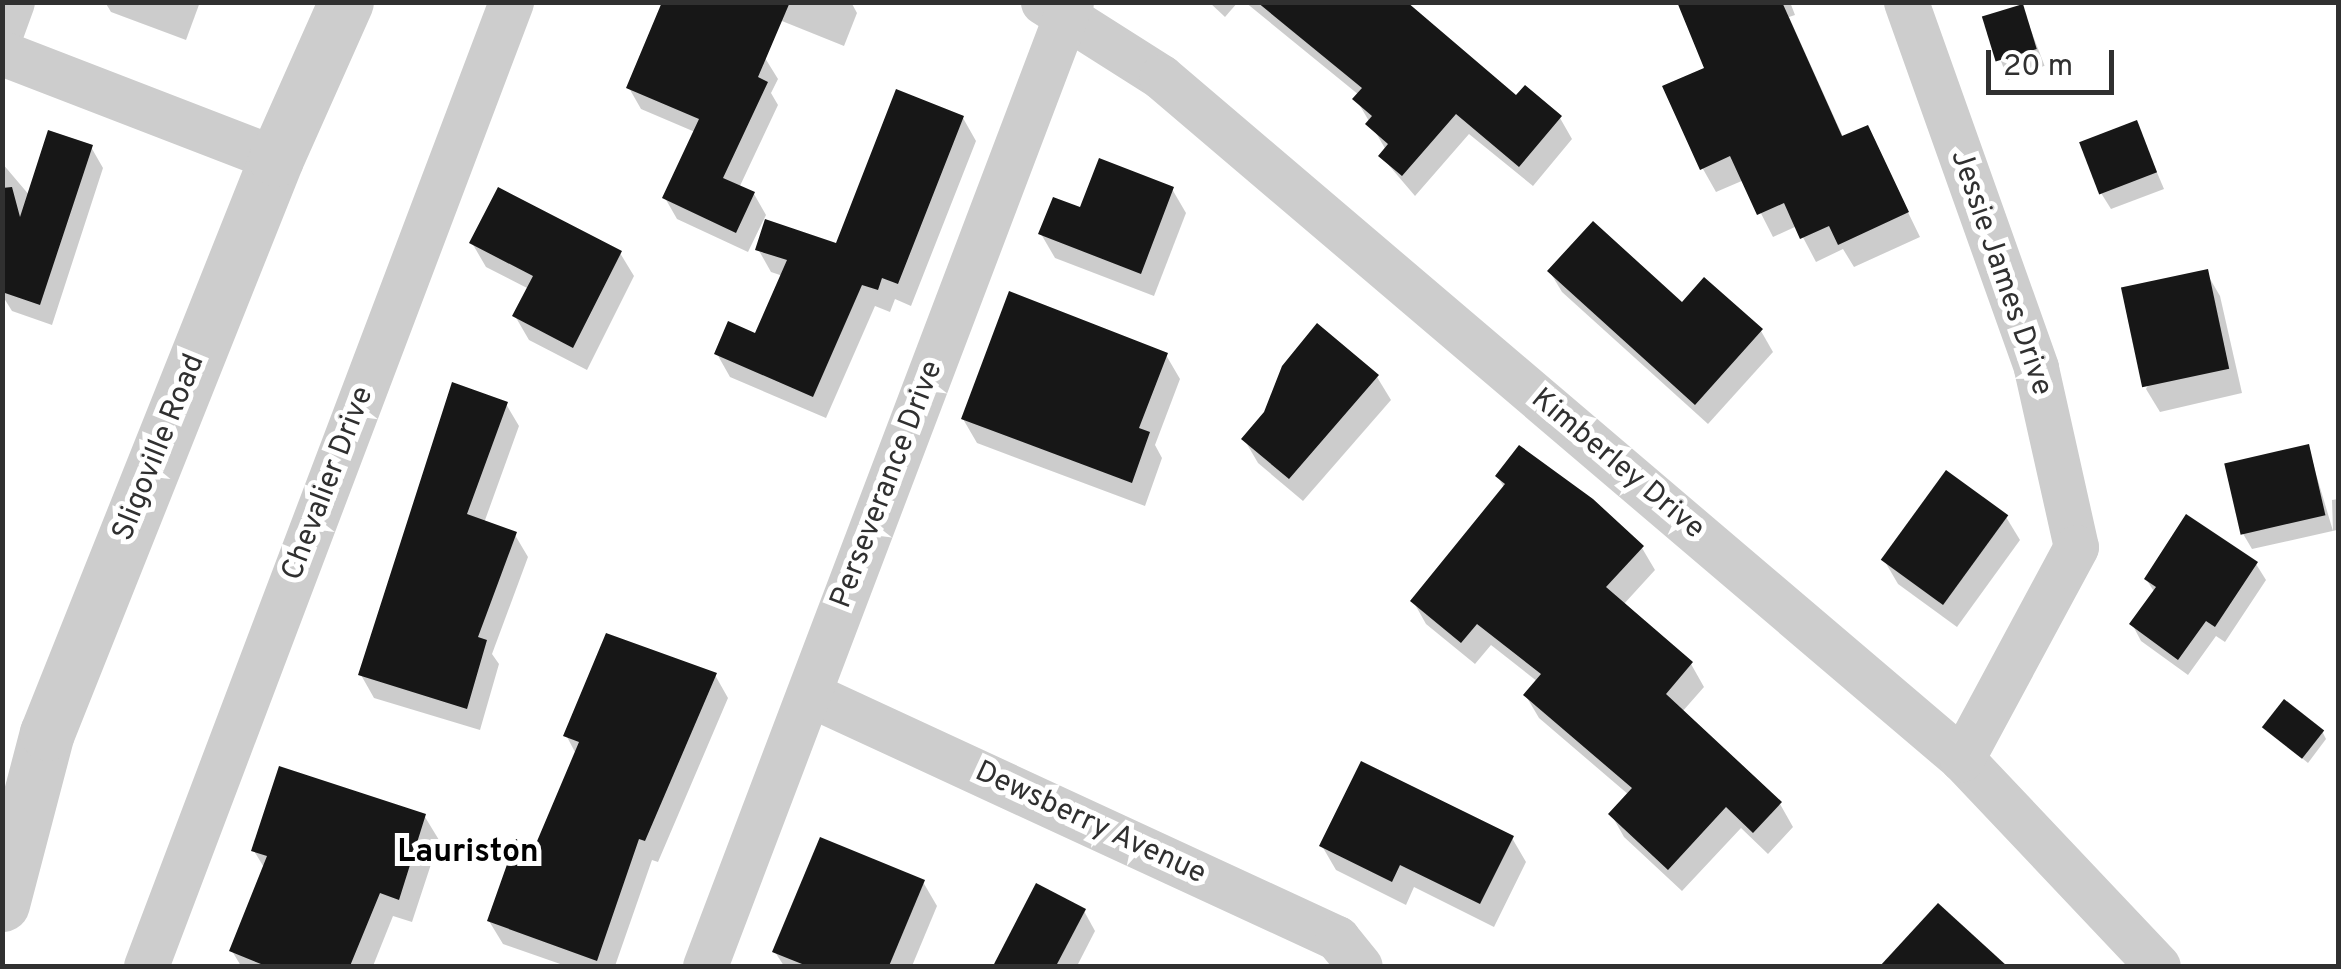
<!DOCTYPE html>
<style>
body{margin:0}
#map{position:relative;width:2341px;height:969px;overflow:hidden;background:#fff;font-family:Overpass,sans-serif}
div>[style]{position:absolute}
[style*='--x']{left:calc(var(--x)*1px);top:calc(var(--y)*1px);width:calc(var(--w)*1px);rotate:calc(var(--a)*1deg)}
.shadow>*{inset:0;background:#0003;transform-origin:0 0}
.building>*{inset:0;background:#171717;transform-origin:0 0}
.minor>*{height:45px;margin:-22.5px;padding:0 22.5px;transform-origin:22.5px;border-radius:22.5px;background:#cdcdcd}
.tertiary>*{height:55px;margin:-27.5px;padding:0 27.5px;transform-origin:27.5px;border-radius:27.5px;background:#cdcdcd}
span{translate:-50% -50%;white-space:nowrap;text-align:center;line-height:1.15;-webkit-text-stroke:10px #fff;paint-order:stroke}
.street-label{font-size:30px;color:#303030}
.neighbourhood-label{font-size:32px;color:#000;font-weight:700}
.frame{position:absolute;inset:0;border:5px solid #303030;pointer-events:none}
.scale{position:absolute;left:1986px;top:50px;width:128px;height:45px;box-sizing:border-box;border:5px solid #303030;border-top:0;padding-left:12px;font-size:30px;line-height:35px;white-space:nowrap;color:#303030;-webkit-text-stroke:8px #fff;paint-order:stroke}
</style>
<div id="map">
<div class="shadow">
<div style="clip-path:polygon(105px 2px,200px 2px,186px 40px,111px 12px)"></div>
<div style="clip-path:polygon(763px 2px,851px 2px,857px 13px,844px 46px,772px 17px)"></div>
<div style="clip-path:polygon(1209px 2px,1238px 2px,1225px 17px)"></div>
<div style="clip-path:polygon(1245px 2px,1393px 2px,1516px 99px,1560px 118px,1572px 139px,1533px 186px,1469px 134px,1415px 196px,1381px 156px,1386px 150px,1356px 99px,1359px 95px)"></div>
<div style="clip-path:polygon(1679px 2px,1790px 2px,1795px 15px,1789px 17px,1844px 139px,1867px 128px,1920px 237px,1854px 267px,1843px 249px,1816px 262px,1797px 226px,1773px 237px,1744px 180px,1716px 192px,1703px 169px,1707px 69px)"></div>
<div style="left:2022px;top:7px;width:63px;height:39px;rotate:69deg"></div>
<div style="clip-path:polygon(765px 58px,778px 79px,771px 93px,778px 105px,739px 188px,754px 194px,766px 215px,748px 252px,677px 219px,665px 198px,695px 132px,641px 109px,629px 88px)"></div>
<div style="clip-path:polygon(963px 118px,976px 141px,911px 306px,895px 299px,890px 312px,875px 306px,826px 418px,730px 377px,717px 354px,756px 336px,783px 276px,771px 272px,758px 249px,837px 246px)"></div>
<div style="clip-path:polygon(2136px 123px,2164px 189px,2111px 209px,2101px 193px)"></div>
<div style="clip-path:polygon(91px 147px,103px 168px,52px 325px,12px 311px,2px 295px,2px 163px,30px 196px)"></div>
<div style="clip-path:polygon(1172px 189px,1186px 213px,1154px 296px,1055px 258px,1041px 234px,1081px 210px)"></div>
<div style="clip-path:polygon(472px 243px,620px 253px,634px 276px,587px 370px,529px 340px,515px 316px,529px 289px,486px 267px)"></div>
<div style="clip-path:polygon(1550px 272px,1761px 331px,1773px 352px,1708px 424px,1562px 292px)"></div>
<div style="clip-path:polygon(2206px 272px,2220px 296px,2242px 393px,2160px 412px,2146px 389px)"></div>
<div style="clip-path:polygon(1166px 355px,1180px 379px,1155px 445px,1162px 458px,1145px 506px,977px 443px,963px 419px)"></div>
<div style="clip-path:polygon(1377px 377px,1391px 400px,1303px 501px,1258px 463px,1244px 439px)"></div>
<div style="clip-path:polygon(506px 404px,519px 426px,484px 523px,515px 535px,528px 557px,492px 654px,499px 664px,480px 730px,374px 698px,361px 675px)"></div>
<div style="clip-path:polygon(2308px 447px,2333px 531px,2332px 500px,2338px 499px,2338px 537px,2337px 530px,2252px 549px,2242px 532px)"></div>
<div style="clip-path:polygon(1498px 477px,1642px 548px,1655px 570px,1623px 605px,1691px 664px,1704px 687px,1682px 712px,1780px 804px,1793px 827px,1768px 854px,1741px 828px,1682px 891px,1624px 837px,1611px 814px,1629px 795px,1539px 718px,1526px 696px,1538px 682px,1491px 645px,1475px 664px,1426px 624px,1413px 601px,1505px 489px)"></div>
<div style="clip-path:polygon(2006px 517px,2020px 540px,1957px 627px,1898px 584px,1884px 560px)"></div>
<div style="clip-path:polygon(2256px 564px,2266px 580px,2225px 642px,2216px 636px,2188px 675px,2141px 641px,2132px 624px,2155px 593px,2146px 579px)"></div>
<div style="clip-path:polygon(715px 675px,728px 698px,658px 862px,652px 860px,615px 966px,566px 966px,503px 944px,489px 921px,537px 849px,576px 754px,566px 735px)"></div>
<div style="clip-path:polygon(2265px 728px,2322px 731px,2326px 739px,2308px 763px)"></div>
<div style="clip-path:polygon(425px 817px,439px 840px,412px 922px,393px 916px,373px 966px,241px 966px,232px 951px,265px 869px,254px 851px)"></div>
<div style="clip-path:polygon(1512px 838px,1526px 862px,1494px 927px,1414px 887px,1406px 905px,1336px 870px,1322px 846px)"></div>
<div style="clip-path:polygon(923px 882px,937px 906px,912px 966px,784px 966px,775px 952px)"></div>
<div style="clip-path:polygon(1037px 887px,1084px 911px,1095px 931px,1077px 966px,995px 966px)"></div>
<div style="clip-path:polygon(1994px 958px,1999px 966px,1888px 962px)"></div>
</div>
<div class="building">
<div style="clip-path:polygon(662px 2px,790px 2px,758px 77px,768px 82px,723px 178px,755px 192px,736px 233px,662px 198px,699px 119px,626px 88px)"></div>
<div style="clip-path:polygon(1257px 2px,1407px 2px,1516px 95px,1525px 85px,1562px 116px,1519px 167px,1456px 114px,1402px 176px,1378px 156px,1388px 144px,1365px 124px,1372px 116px,1352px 99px,1362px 88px)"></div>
<div style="clip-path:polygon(1677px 2px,1782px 2px,1842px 136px,1868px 125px,1909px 212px,1838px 245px,1829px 226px,1800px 239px,1784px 203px,1757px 215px,1730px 156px,1700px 170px,1662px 86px,1704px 68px)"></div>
<div style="left:2023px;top:4px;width:47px;height:43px;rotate:73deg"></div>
<div style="clip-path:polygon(896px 89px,964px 116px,898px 284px,882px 278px,878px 290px,862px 285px,813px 397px,714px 354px,728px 321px,755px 333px,787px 260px,755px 250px,765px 219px,836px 243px)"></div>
<div style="left:2137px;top:120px;width:56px;height:62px;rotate:69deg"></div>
<div style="clip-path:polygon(48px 130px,93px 145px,40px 305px,2px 292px,2px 188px,12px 187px,20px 217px)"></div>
<div style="clip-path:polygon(1099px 158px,1174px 187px,1141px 274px,1038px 234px,1053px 197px,1080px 207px)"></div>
<div style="clip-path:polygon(498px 187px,622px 251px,573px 348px,512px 316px,533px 276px,469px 243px)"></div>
<div style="clip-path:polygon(1593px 221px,1682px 302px,1704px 277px,1763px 329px,1695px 405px,1547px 271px)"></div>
<div style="left:2208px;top:269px;width:102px;height:89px;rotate:78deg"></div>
<div style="clip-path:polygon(1009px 291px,1168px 353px,1139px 428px,1150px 432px,1132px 483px,961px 419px)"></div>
<div style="clip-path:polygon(1317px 323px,1379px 375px,1289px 479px,1241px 439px,1264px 412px,1282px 366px)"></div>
<div style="clip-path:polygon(452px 382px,508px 402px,467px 514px,517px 532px,478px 637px,487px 640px,467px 709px,358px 675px)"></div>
<div style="left:2309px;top:444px;width:73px;height:87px;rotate:77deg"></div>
<div style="clip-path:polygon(1519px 445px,1593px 499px,1644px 546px,1606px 587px,1693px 662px,1666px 694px,1782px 802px,1753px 833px,1726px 807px,1668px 870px,1608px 814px,1632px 788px,1523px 695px,1541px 674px,1477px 624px,1461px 643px,1410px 601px,1505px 484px,1495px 476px)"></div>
<div style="left:1946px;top:470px;width:77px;height:111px;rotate:36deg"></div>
<div style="clip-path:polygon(2186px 514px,2258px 562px,2215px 627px,2206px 621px,2178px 660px,2129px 624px,2156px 587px,2144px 579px)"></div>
<div style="clip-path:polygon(606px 633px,717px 673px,645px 841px,639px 839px,597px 961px,487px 921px,516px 839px,535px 846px,579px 742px,563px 736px)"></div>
<div style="left:2284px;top:699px;width:51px;height:36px;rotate:38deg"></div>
<div style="clip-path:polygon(1361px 761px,1514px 836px,1480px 904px,1400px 865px,1392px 882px,1319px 846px)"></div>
<div style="clip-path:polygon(279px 766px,426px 814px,399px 900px,380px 893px,350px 966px,266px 966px,229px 951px,267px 856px,251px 851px)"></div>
<div style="clip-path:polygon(820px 837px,925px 880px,889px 966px,807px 966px,772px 952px)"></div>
<div style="clip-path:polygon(1036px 883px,1086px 909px,1056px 966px,993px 966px)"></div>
<div style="clip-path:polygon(1938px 903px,2007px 966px,1880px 966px)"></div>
</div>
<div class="minor">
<div style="--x:1043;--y:2;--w:140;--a:32.4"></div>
<div style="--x:1161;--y:77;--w:1052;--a:40.41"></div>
<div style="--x:1962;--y:759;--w:285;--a:46.6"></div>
<div style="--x:1906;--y:2;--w:388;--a:70.4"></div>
<div style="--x:2036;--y:368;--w:183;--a:77.4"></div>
<div style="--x:2076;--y:547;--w:241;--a:118.3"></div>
<div style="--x:2;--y:29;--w:29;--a:-70"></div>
<div style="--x:2;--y:53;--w:294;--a:21.1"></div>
<div style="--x:809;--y:694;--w:582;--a:24.8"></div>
<div style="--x:1337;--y:938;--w:36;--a:51"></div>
<div style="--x:146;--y:966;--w:1031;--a:-69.26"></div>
<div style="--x:705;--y:966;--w:1031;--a:-69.21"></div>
</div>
<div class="tertiary">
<div style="--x:2;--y:904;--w:177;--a:-75.3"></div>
<div style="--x:47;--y:733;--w:618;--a:-68.25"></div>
<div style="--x:276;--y:159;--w:172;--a:-66"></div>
</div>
<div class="street-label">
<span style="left:2000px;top:273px;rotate:71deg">Jessie James Drive</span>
<span style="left:160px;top:448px;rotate:-68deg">Sligoville Road</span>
<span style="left:1617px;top:465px;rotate:40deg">Kimberley Drive</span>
<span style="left:329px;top:484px;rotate:-69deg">Chevalier Drive</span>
<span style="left:888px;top:485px;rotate:-69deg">Perseverance Drive</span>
<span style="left:1090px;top:824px;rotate:25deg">Dewsberry Avenue</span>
</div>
<div class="neighbourhood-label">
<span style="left:468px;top:853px">Lauriston</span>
</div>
<div class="frame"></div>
<div class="scale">20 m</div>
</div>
